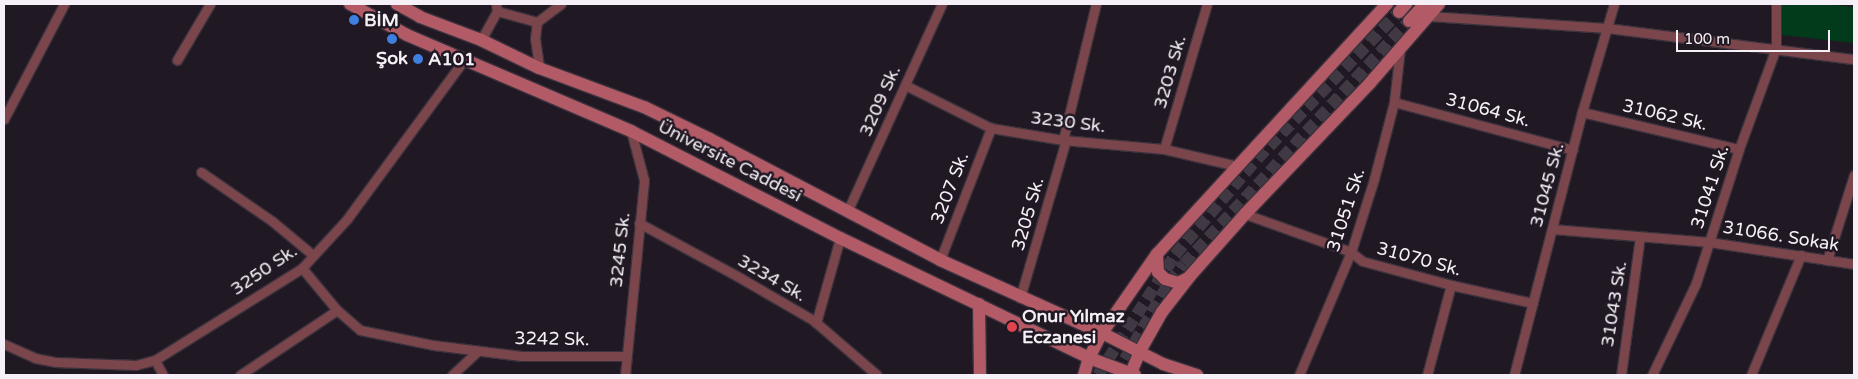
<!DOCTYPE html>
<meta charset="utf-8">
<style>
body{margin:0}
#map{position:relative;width:1858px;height:379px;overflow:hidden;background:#201823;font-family:"Varela Round",sans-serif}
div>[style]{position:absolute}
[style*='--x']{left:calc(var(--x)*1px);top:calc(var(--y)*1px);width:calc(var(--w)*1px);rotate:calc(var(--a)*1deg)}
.green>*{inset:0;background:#023b1c}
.secondary-tunnel>*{height:12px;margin-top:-6px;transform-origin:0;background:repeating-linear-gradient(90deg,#403843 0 12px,transparent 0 18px)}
.roads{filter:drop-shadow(1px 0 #3a323d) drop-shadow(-1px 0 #3a323d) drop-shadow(0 1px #3a323d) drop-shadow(0 -1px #3a323d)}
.street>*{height:9px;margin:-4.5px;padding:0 4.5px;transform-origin:4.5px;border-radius:4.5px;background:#7b454c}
.secondary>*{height:12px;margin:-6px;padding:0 6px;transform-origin:6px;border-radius:6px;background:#b25b67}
.dots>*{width:14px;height:14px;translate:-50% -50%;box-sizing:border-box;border:2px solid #201823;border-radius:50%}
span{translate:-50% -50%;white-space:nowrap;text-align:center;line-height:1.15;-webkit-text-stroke:5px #201823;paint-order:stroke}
.poi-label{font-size:18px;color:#f5f0f8;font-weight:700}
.left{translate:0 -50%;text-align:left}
.street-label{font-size:18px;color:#f5f0f8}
.frame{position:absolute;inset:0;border:5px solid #f5f0f8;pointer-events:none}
.scale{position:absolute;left:1676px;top:30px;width:154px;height:22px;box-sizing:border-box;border:2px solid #f5f0f8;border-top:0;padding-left:6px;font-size:15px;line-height:18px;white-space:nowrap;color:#f5f0f8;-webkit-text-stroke:4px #201823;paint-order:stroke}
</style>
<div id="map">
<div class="green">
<div style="clip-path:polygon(1782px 4px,1825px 4px,1854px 7px,1854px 43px,1782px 35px)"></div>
</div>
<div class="secondary-tunnel">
<div style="--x:1098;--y:375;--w:143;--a:-57.3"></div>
<div style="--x:1175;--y:255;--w:126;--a:-49.5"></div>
<div style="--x:1257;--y:159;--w:204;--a:-46"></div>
<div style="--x:1116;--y:375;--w:106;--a:-60.1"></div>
<div style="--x:1169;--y:283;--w:24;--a:-52"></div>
<div style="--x:1184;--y:264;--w:331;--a:-47.2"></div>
</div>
<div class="roads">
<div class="street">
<div style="--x:497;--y:11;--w:41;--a:15.4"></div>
<div style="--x:1429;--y:16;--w:178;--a:3.9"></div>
<div style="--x:1607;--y:28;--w:249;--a:7.2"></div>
<div style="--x:537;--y:22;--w:16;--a:97"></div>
<div style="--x:535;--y:38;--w:30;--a:82"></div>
<div style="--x:537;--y:22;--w:30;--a:-37"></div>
<div style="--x:481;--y:40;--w:33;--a:-61"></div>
<div style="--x:497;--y:11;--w:7;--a:-98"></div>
<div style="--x:177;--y:60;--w:65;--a:-59.5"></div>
<div style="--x:905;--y:85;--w:96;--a:26.6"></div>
<div style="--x:991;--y:128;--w:73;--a:9.5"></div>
<div style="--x:1063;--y:140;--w:101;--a:5.1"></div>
<div style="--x:1164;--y:149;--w:75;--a:13.1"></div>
<div style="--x:1394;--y:102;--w:185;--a:15"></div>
<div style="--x:1582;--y:112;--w:161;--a:13.3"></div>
<div style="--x:4;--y:119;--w:130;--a:-62.4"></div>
<div style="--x:1063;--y:140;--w:140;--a:-76.4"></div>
<div style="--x:1164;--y:149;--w:151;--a:-73.5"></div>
<div style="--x:201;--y:172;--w:86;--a:34.6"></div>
<div style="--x:272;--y:221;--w:53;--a:39.7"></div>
<div style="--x:847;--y:212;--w:229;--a:-65.5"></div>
<div style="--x:1245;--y:214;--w:113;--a:19.7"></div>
<div style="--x:1351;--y:252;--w:14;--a:39"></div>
<div style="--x:1362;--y:261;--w:92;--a:15.1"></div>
<div style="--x:1451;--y:285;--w:84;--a:12.4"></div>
<div style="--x:639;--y:223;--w:111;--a:28.4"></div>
<div style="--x:737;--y:276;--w:88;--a:30.1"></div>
<div style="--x:813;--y:320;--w:84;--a:40.7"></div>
<div style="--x:1552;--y:229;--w:158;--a:4.7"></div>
<div style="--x:1709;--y:242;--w:147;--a:8.6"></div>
<div style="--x:940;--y:260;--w:142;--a:-68.9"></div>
<div style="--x:1827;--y:260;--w:89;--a:-72.4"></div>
<div style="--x:302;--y:268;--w:55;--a:50.2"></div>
<div style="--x:337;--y:310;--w:30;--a:41"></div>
<div style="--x:360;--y:330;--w:75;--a:11.6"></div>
<div style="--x:433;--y:345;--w:89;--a:7.1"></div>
<div style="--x:521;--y:356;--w:105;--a:0"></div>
<div style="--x:1020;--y:298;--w:165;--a:-73.8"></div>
<div style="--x:816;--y:323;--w:88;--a:-74.2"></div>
<div style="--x:4;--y:344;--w:34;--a:24"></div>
<div style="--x:35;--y:358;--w:20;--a:11"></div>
<div style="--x:55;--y:362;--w:81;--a:2.1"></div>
<div style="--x:136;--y:365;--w:20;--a:-15"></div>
<div style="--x:155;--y:360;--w:173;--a:-32"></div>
<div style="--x:302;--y:268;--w:67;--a:-47.4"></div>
<div style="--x:347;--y:219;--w:197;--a:-53.7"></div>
<div style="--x:155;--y:360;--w:17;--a:62"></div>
<div style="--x:240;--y:375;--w:117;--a:-33.8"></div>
<div style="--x:452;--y:375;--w:35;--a:-43"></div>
<div style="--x:625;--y:375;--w:196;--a:-84.4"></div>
<div style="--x:644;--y:180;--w:51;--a:-104.9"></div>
<div style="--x:1299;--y:375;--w:134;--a:-67.1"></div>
<div style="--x:1351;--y:252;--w:77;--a:-72.5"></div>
<div style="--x:1374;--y:179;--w:80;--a:-75.4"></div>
<div style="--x:1394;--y:102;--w:53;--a:-83.5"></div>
<div style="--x:1427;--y:375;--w:93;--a:-75.1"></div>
<div style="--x:1514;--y:375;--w:272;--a:-75.5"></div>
<div style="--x:1582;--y:112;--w:113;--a:-73.5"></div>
<div style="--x:1621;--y:375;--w:139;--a:-82.2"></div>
<div style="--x:1652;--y:375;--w:102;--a:-64.4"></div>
<div style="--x:1696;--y:283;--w:141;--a:-72.2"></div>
<div style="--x:1739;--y:149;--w:108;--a:-69.9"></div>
<div style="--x:1776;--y:48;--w:44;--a:-90"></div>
<div style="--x:1751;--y:375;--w:130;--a:-67.4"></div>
</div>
<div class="secondary">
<div style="--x:350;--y:4;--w:65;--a:28.5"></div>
<div style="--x:407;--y:35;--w:244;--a:23.2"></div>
<div style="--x:631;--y:131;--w:235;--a:27.1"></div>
<div style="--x:840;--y:238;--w:276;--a:25.7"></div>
<div style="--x:1089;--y:358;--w:49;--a:20.3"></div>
<div style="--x:397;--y:4;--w:26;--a:29"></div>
<div style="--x:420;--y:17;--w:65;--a:20.7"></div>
<div style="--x:481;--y:40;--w:64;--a:25.8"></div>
<div style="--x:539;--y:68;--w:112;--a:20.4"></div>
<div style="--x:644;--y:107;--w:73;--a:25.9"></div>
<div style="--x:710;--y:139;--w:260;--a:27.7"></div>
<div style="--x:940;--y:260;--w:178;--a:24.3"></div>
<div style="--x:1102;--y:333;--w:68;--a:26.9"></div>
<div style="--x:1163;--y:364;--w:36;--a:18"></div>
<div style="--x:1399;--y:12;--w:11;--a:-49"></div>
<div style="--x:1409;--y:21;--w:23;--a:-47"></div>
<div style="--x:1157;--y:254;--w:18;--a:87"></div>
<div style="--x:1158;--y:272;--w:10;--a:45"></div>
<div style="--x:1165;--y:279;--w:14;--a:17"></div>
<div style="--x:1178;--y:283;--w:11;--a:-27"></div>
<div style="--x:979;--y:304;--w:71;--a:89.2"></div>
<div style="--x:1084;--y:375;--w:18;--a:-74"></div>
<div style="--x:1089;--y:358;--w:28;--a:-63"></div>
<div style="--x:1102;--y:333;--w:96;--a:-55.2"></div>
<div style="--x:1157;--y:254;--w:340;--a:-47.4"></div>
<div style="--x:1130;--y:375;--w:26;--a:-67"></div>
<div style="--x:1140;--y:351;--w:45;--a:-60.6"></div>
<div style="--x:1162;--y:312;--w:46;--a:-52.1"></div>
<div style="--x:1190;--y:276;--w:83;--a:-48.4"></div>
<div style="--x:1245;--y:214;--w:181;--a:-46.3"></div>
<div style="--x:1370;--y:83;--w:105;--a:-48.9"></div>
</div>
</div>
<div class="dots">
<div style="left:354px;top:20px;background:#3f7fe0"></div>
<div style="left:392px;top:39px;background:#3f7fe0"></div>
<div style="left:418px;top:59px;background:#3f7fe0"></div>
<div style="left:1012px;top:327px;background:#e0444e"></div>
</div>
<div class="poi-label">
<span class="left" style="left:364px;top:20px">BİM</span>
<span style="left:392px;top:58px">Şok</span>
<span class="left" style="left:428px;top:59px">A101</span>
<span class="left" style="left:1022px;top:327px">Onur Yılmaz<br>Eczanesi</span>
</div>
<div class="street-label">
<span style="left:1170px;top:72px;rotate:-74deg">3203 Sk.</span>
<span style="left:880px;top:101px;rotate:-66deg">3209 Sk.</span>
<span style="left:1488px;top:110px;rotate:15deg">31064 Sk.</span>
<span style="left:1665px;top:115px;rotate:13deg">31062 Sk.</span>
<span style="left:1068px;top:122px;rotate:7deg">3230 Sk.</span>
<span style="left:730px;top:161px;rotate:27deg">Üniversite Caddesi</span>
<span style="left:1547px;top:185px;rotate:-75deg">31045 Sk.</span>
<span style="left:1710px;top:187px;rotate:-72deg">31041 Sk.</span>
<span style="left:950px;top:188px;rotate:-69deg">3207 Sk.</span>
<span style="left:1346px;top:210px;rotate:-72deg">31051 Sk.</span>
<span style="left:1028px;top:214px;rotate:-74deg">3205 Sk.</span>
<span style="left:1781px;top:236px;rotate:9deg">31066. Sokak</span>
<span style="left:620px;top:250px;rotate:-84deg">3245 Sk.</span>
<span style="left:1419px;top:259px;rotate:15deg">31070 Sk.</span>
<span style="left:264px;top:270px;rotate:-34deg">3250 Sk.</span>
<span style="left:772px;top:278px;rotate:30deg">3234 Sk.</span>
<span style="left:1614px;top:304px;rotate:-81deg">31043 Sk.</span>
<span style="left:552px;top:339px;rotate:1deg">3242 Sk.</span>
</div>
<div class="frame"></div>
<div class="scale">100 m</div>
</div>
